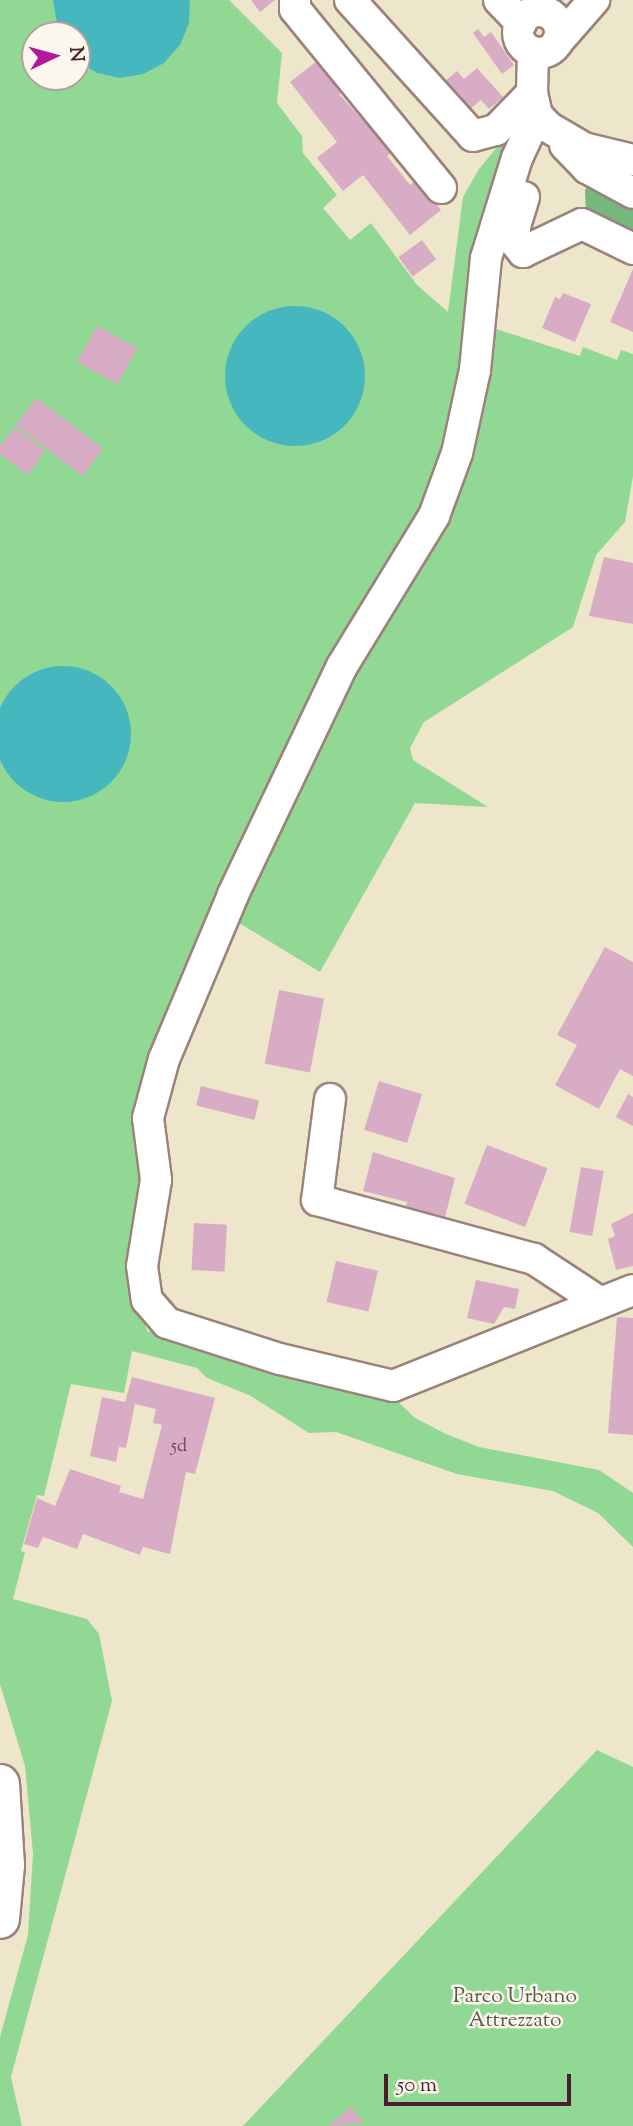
<!DOCTYPE html>
<style>
body{margin:0}
#map{position:relative;width:633px;height:2126px;overflow:hidden;background:#eee6ca;font-family:"Sorts Mill Goudy",serif}
div>[style]{position:absolute}
[style*='--x']{left:calc(var(--x)*1px);top:calc(var(--y)*1px);width:calc(var(--w)*1px);rotate:calc(var(--a)*1deg)}
.green>*{inset:0;background:#90d893}
.forest>*{inset:0;background:#74b87d}
.water>*{inset:0;background:#47b7bf}
.round{border-radius:50%}
.building>*{inset:0;background:#d9acc6;transform-origin:0 0}
.roads{filter:drop-shadow(2px 0 #9c827a) drop-shadow(-2px 0 #9c827a) drop-shadow(0 2px #9c827a) drop-shadow(0 -2px #9c827a)}
.minor>*{height:30px;margin:-15px;padding:0 15px;transform-origin:15px;border-radius:15px;background:#fff}
.minor>.ring{margin:-15px;padding:0;box-sizing:content-box;background:none;border:30px solid #fff;border-radius:50%}
.major>*{height:38px;margin:-19px;padding:0 19px;transform-origin:19px;border-radius:19px;background:#fff}
span{translate:-50% -50%;white-space:nowrap;text-align:center;line-height:1.15;-webkit-text-stroke:5px #fbf7ec;paint-order:stroke}
.number-label{font-size:18px;color:#6e4252}
.number-label span{-webkit-text-stroke-width:0}
.park-label{font-size:21px;color:#5f564a}
.north{position:absolute;left:21px;top:21px;width:70px;height:70px;box-sizing:border-box;background:#fbf7ec;border:2px solid #b4a19f;border-radius:50%;rotate:85deg;font-size:19px;font-weight:700;line-height:28px;text-align:center;color:#4a1f2b}
.north::after{content:'';display:block;margin:auto;width:24px;height:32px;background:#b5179e;clip-path:polygon(50% 0,100% 100%,50% 72%,0 100%)}
.scale{position:absolute;left:384px;top:2074px;width:187px;height:32px;box-sizing:border-box;border:4px solid #4a1f2b;border-top:0;padding-left:9px;font-size:21px;line-height:24px;white-space:nowrap;color:#4a1f2b;-webkit-text-stroke:5px #fbf7ec;paint-order:stroke}
</style>
<div id="map">
<div class="green">
<div style="clip-path:polygon(evenodd,0 0,229px 0,282px 53px,277px 103px,302px 136px,303px 153px,337px 195px,323px 208px,350px 240px,371px 223px,417px 285px,448px 312px,463px 197px,479px 169px,524px 115px,462px 403px,427px 511px,151px 1063px,136px 1302px,148px 1332px,158px 1327px,393px 1397px,415px 1418px,446px 1434px,479px 1447px,599px 1470px,633px 1493px,633px 1547px,598px 1513px,553px 1491px,457px 1474px,336px 1432px,309px 1433px,251px 1396px,207px 1378px,197px 1368px,132px 1351px,124px 1393px,71px 1384px,44px 1496px,37px 1495px,21px 1551px,25px 1552px,13px 1599px,87px 1619px,99px 1634px,112px 1701px,11px 2077px,22px 2126px,0 2126px,0 2037px,28px 1935px,33px 1854px,25px 1766px,0 1684px,0 0,35px 35px,77px 35px,77px 77px,35px 77px,35px 35px)"></div>
<div style="clip-path:polygon(496px 329px,580px 356px,583px 347px,617px 360px,621px 350px,633px 354px,633px 476px,625px 522px,596px 555px,573px 627px,424px 722px,410px 748px,413px 760px,488px 807px,415px 803px,320px 972px,234px 920px,341px 697px,446px 523px,470px 461px)"></div>
<div style="clip-path:polygon(597px 1750px,633px 1767px,633px 2126px,243px 2126px)"></div>
</div>
<div class="forest">
<div style="clip-path:polygon(590px 183px,633px 203px,633px 234px,586px 214px,585px 190px)"></div>
</div>
<div class="water">
<div style="clip-path:polygon(53px 0,190px 0,189px 23px,180px 45px,164px 63px,143px 74px,120px 78px,97px 73px,77px 61px,77px 35px,59px 35px)"></div>
<div class="round" style="left:225px;top:306px;width:140px;height:140px"></div>
<div class="round" style="left:-5px;top:666px;width:136px;height:136px"></div>
</div>
<div class="building">
<div style="clip-path:polygon(251px 0,275px 0,260px 12px)"></div>
<div style="clip-path:polygon(478px 29px,484px 37px,491px 32px,514px 65px,502px 74px,473px 33px)"></div>
<div style="clip-path:polygon(322px 57px,346px 89px,339px 94px,392px 152px,387px 156px,410px 185px,417px 180px,441px 210px,410px 235px,363px 175px,343px 191px,317px 158px,337px 142px,290px 82px)"></div>
<div style="clip-path:polygon(477px 68px,503px 97px,489px 109px,481px 100px,469px 110px,444px 82px,457px 71px,464px 79px)"></div>
<div style="left:422px;top:240px;width:24px;height:29px;rotate:54deg"></div>
<div style="clip-path:polygon(633px 269px,633px 332px,610px 322px)"></div>
<div style="clip-path:polygon(563px 293px,591px 304px,575px 342px,542px 328px,555px 297px,560px 299px)"></div>
<div style="left:97px;top:326px;width:46px;height:41px;rotate:29deg"></div>
<div style="left:36px;top:398px;width:84px;height:34px;rotate:37deg"></div>
<div style="clip-path:polygon(15px 427px,45px 451px,28px 475px,0 454px,0 446px)"></div>
<div style="clip-path:polygon(604px 557px,633px 563px,633px 624px,589px 616px)"></div>
<div style="clip-path:polygon(605px 947px,633px 962px,633px 1076px,620px 1069px,599px 1109px,555px 1085px,577px 1045px,557px 1035px)"></div>
<div style="left:279px;top:990px;width:46px;height:75px;rotate:11deg"></div>
<div style="left:379px;top:1081px;width:45px;height:51px;rotate:17deg"></div>
<div style="left:201px;top:1086px;width:60px;height:20px;rotate:14deg"></div>
<div style="clip-path:polygon(628px 1094px,633px 1097px,633px 1126px,616px 1117px)"></div>
<div style="left:487px;top:1145px;width:65px;height:63px;rotate:21deg"></div>
<div style="clip-path:polygon(373px 1152px,455px 1178px,443px 1225px,404px 1215px,407px 1202px,363px 1191px)"></div>
<div style="left:581px;top:1167px;width:23px;height:66px;rotate:10deg"></div>
<div style="clip-path:polygon(633px 1213px,633px 1266px,616px 1270px,608px 1239px,615px 1236px,611px 1224px)"></div>
<div style="left:194px;top:1223px;width:33px;height:47px;rotate:3deg"></div>
<div style="left:336px;top:1261px;width:43px;height:42px;rotate:13deg"></div>
<div style="clip-path:polygon(476px 1280px,519px 1289px,515px 1309px,504px 1307px,494px 1324px,467px 1318px)"></div>
<div style="clip-path:polygon(617px 1317px,633px 1318px,633px 1435px,608px 1433px)"></div>
<div style="clip-path:polygon(132px 1377px,215px 1398px,195px 1474px,186px 1472px,170px 1554px,143px 1547px,140px 1555px,83px 1534px,77px 1549px,43px 1537px,38px 1548px,24px 1544px,37px 1498px,55px 1506px,70px 1469px,121px 1486px,119px 1492px,143px 1499px,162px 1425px,153px 1423px,156px 1409px,135px 1404px,126px 1448px,119px 1447px,116px 1462px,90px 1456px,102px 1397px,125px 1402px)"></div>
<div style="clip-path:polygon(351px 2107px,364px 2123px,331px 2126px,329px 2125px)"></div>
</div>
<div class="roads">
<div class="minor">
<div style="--x:295;--y:0;--w:9;--a:90"></div>
<div style="--x:295;--y:9;--w:231;--a:50.8"></div>
<div style="--x:350;--y:0;--w:183;--a:47.9"></div>
<div style="--x:473;--y:136;--w:24;--a:-15"></div>
<div style="--x:496;--y:130;--w:52;--a:-45.8"></div>
<div style="--x:499;--y:0;--w:32;--a:46"></div>
<div class="ring" style="left:518px;top:11px;width:12px;height:12px"></div>
<div style="--x:558;--y:41;--w:55;--a:-48.7"></div>
<div style="--x:533;--y:52;--w:41;--a:91.4"></div>
<div style="--x:532;--y:93;--w:23;--a:77"></div>
<div style="--x:537;--y:115;--w:16;--a:47"></div>
<div style="--x:548;--y:127;--w:42;--a:30.3"></div>
<div style="--x:584;--y:148;--w:50;--a:13.8"></div>
<div style="--x:537;--y:115;--w:47;--a:114.9"></div>
<div style="--x:517;--y:158;--w:105;--a:107.2"></div>
<div style="--x:486;--y:258;--w:113;--a:95.6"></div>
<div style="--x:475;--y:370;--w:85;--a:102.2"></div>
<div style="--x:457;--y:453;--w:67;--a:110.1"></div>
<div style="--x:434;--y:516;--w:176;--a:121.5"></div>
<div style="--x:342;--y:666;--w:254;--a:115.5"></div>
<div style="--x:233;--y:895;--w:178;--a:112.8"></div>
<div style="--x:164;--y:1059;--w:61;--a:105.2"></div>
<div style="--x:148;--y:1118;--w:63;--a:82.6"></div>
<div style="--x:156;--y:1180;--w:87;--a:99.2"></div>
<div style="--x:142;--y:1266;--w:34;--a:82"></div>
<div style="--x:147;--y:1300;--w:30;--a:49"></div>
<div style="--x:167;--y:1323;--w:119;--a:17.7"></div>
<div style="--x:280;--y:1359;--w:116;--a:13.4"></div>
<div style="--x:393;--y:1386;--w:258;--a:-21.8"></div>
<div style="--x:565;--y:145;--w:32;--a:46"></div>
<div style="--x:587;--y:168;--w:52;--a:28.5"></div>
<div style="--x:524;--y:197;--w:30;--a:107"></div>
<div style="--x:515;--y:226;--w:16;--a:90"></div>
<div style="--x:515;--y:242;--w:13;--a:51"></div>
<div style="--x:523;--y:252;--w:65;--a:-25.4"></div>
<div style="--x:582;--y:224;--w:57;--a:26.1"></div>
<div style="--x:330;--y:1099;--w:102;--a:97.3"></div>
<div style="--x:317;--y:1200;--w:225;--a:15.2"></div>
<div style="--x:534;--y:1259;--w:77;--a:33.3"></div>
</div>
<div class="major">
<div style="--x:0;--y:1784;--w:81;--a:86.5"></div>
<div style="--x:5;--y:1865;--w:54;--a:95.3"></div>
</div>
</div>
<div class="number-label">
<span style="left:179px;top:1447px">5d</span>
</div>
<div class="park-label">
<span style="left:515px;top:2009px">Parco Urbano<br>Attrezzato</span>
</div>
<div class="north">N</div>
<div class="scale">50 m</div>
</div>
